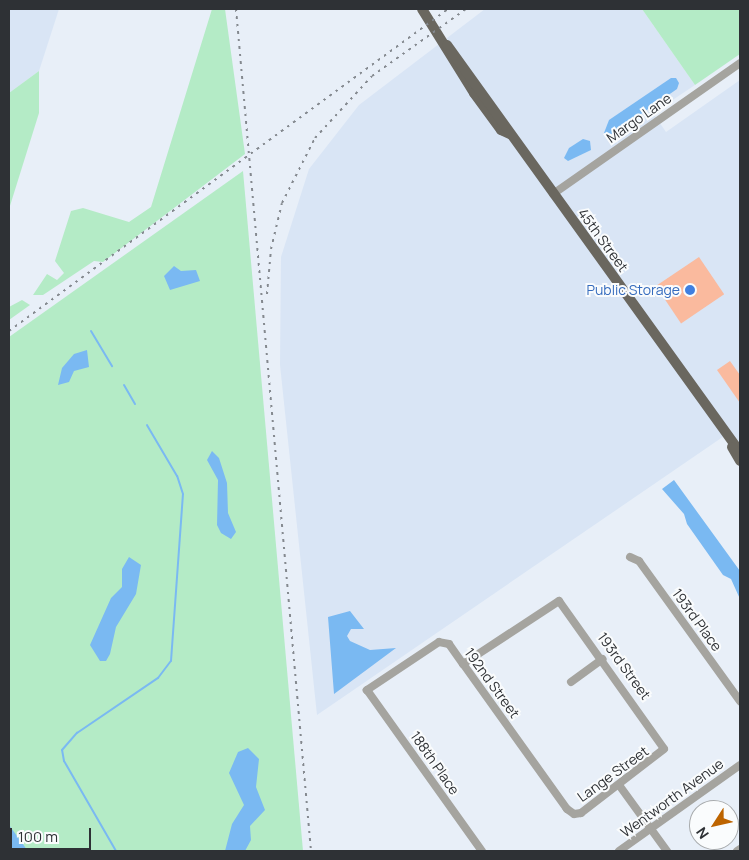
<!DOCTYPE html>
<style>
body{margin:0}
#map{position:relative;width:749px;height:860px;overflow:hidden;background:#e8eff8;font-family:Manrope,sans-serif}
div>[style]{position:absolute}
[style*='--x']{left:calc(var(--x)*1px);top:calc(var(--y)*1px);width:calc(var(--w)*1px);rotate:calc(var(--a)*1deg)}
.built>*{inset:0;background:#d9e5f5}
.green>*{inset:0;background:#b4ebc6}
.water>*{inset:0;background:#7ab9f2}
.stream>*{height:2px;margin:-1px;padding:0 1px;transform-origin:1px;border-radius:1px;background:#7ab9f2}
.building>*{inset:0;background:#faba9e;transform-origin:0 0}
.minor>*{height:8px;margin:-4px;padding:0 4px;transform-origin:4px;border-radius:4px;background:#a5a49f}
.major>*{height:10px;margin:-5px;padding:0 5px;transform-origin:5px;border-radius:5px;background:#6a675f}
.rail>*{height:2px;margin-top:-1px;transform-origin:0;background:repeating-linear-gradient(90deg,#84898f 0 2.5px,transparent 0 7.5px)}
.dots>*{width:14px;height:14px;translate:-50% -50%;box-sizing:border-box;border:2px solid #fafcfd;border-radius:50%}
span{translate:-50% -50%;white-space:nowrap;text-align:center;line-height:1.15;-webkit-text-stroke:4px #fafcfd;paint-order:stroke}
.street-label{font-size:14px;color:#2e3135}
.shop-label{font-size:14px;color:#366cbe}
.right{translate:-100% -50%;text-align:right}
.frame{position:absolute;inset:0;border:10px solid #2e3135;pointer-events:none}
.north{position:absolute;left:689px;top:800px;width:50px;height:50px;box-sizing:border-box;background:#fafcfd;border:1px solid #a8abad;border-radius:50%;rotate:235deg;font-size:14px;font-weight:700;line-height:20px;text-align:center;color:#2e3135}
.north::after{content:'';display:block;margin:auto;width:18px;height:22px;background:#bd6400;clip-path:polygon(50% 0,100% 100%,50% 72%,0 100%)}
.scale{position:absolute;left:10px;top:828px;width:81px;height:22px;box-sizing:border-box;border:2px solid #2e3135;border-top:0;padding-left:6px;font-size:15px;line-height:18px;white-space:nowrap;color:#2e3135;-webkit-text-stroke:4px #fafcfd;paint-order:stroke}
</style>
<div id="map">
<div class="built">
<div style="clip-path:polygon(9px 9px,59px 9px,39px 71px,9px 93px)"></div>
<div style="clip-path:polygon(485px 9px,642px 9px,695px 85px,653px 113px,666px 132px,740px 80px,740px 446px,730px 432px,317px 715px,280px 365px,281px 257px,309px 169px,359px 105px)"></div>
</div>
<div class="green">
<div style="clip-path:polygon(212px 9px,225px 9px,245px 154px,103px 262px,94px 261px,43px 295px,33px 295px,47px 274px,57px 280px,64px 273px,55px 261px,71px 211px,83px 208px,129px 222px,151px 207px)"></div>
<div style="clip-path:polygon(642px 9px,740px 9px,740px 54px,695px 85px)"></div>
<div style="clip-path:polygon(39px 71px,39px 113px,9px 209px,9px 93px)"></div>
<div style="clip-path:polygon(243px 171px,303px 851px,9px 851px,9px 337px)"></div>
<div style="clip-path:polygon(22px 300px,30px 305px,9px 320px,9px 307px)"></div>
</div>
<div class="water">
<div style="clip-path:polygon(671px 78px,676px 78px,679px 83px,677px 89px,612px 134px,604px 133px,609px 120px)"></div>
<div style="clip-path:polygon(583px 139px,590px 141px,591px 150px,568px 161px,564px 158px,569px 148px)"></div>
<div style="clip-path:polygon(174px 266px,181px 271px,196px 270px,200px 281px,170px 290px,164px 276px)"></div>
<div style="clip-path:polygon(87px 350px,89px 367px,74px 371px,69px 382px,58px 385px,62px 368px,74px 354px)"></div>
<div style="clip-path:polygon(212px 451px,219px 458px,227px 483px,228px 513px,236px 532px,231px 539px,221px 533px,217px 525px,218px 480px,207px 460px)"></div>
<div style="clip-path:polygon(674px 480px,740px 571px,740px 599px,731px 579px,723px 575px,687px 524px,684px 514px,662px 489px)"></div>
<div style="clip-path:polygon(129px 557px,141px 565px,136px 594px,116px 627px,110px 654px,106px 661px,100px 661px,90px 645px,111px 598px,122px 587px,122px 569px)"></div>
<div style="clip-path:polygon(350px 611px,364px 629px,351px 629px,347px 636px,350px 641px,370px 650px,396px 648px,334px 694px,328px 617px)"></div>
<div style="clip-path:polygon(248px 748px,259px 759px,256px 787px,265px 810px,250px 826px,251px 840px,245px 851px,225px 851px,232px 824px,244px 805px,229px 773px,238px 752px)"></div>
<div style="clip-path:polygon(9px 825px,25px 847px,27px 851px,9px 851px)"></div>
</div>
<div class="stream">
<div style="--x:91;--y:331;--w:41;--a:59"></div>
<div style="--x:124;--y:385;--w:22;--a:60"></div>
<div style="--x:116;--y:851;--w:104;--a:-120"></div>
<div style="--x:64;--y:761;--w:11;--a:-100"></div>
<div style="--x:62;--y:750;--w:23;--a:-49"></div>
<div style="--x:77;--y:733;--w:98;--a:-34.2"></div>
<div style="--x:158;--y:678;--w:21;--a:-53"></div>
<div style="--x:171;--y:661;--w:167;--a:-85.9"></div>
<div style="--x:183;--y:494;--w:19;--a:-108"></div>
<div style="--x:177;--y:476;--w:59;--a:-120.5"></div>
</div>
<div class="building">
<div style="left:699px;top:257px;width:45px;height:52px;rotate:56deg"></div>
<div style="clip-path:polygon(730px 361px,740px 375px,740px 403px,717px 370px)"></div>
</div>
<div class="minor">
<div style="--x:553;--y:194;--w:228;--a:-35"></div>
<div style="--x:630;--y:557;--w:10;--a:24"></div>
<div style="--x:639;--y:561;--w:173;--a:54.2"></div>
<div style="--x:463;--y:664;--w:115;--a:-33.3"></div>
<div style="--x:559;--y:601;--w:181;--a:54.6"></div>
<div style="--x:664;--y:749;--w:105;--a:142.4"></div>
<div style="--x:581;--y:813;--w:7;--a:172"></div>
<div style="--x:574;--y:814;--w:9;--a:-144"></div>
<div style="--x:567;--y:809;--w:178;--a:-125.6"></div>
<div style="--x:463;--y:664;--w:24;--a:-125"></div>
<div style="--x:449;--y:644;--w:10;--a:-169"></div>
<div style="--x:439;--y:642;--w:87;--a:146.3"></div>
<div style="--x:367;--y:690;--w:198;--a:54.5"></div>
<div style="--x:571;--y:682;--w:39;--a:-36"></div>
<div style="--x:619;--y:785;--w:82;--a:54"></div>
<div style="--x:619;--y:851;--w:148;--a:-35.4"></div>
<div style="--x:737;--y:851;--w:4;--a:-34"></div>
</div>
<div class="major">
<div style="--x:422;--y:9;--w:99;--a:58.2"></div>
<div style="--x:474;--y:93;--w:46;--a:53.9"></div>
<div style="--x:501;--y:130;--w:10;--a:24"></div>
<div style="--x:447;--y:45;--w:501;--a:54.25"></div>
<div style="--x:732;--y:447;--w:16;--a:60"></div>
</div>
<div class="rail">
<div style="--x:236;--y:9;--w:845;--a:84.91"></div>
<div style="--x:267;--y:294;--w:45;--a:-84.9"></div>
<div style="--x:271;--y:249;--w:47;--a:-76.6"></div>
<div style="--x:282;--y:203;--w:73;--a:-63.1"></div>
<div style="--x:315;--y:138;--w:84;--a:-47.4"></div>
<div style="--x:372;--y:76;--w:115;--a:-35.5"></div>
<div style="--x:9;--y:331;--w:544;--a:-36.26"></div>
</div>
<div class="dots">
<div style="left:690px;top:290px;background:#3f7fe0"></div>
</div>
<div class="street-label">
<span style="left:639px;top:118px;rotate:-35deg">Margo Lane</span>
<span style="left:603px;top:240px;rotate:54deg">45th Street</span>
<span style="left:697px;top:620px;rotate:54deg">193rd Place</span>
<span style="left:624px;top:666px;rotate:54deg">193rd Street</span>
<span style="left:492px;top:683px;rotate:54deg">192nd Street</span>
<span style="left:435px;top:763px;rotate:55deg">188th Place</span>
<span style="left:613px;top:774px;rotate:-36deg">Lange Street</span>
<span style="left:672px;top:798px;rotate:-36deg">Wentworth Avenue</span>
</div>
<div class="shop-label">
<span class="right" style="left:680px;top:290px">Public Storage</span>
</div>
<div class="frame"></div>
<div class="north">N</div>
<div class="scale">100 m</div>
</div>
